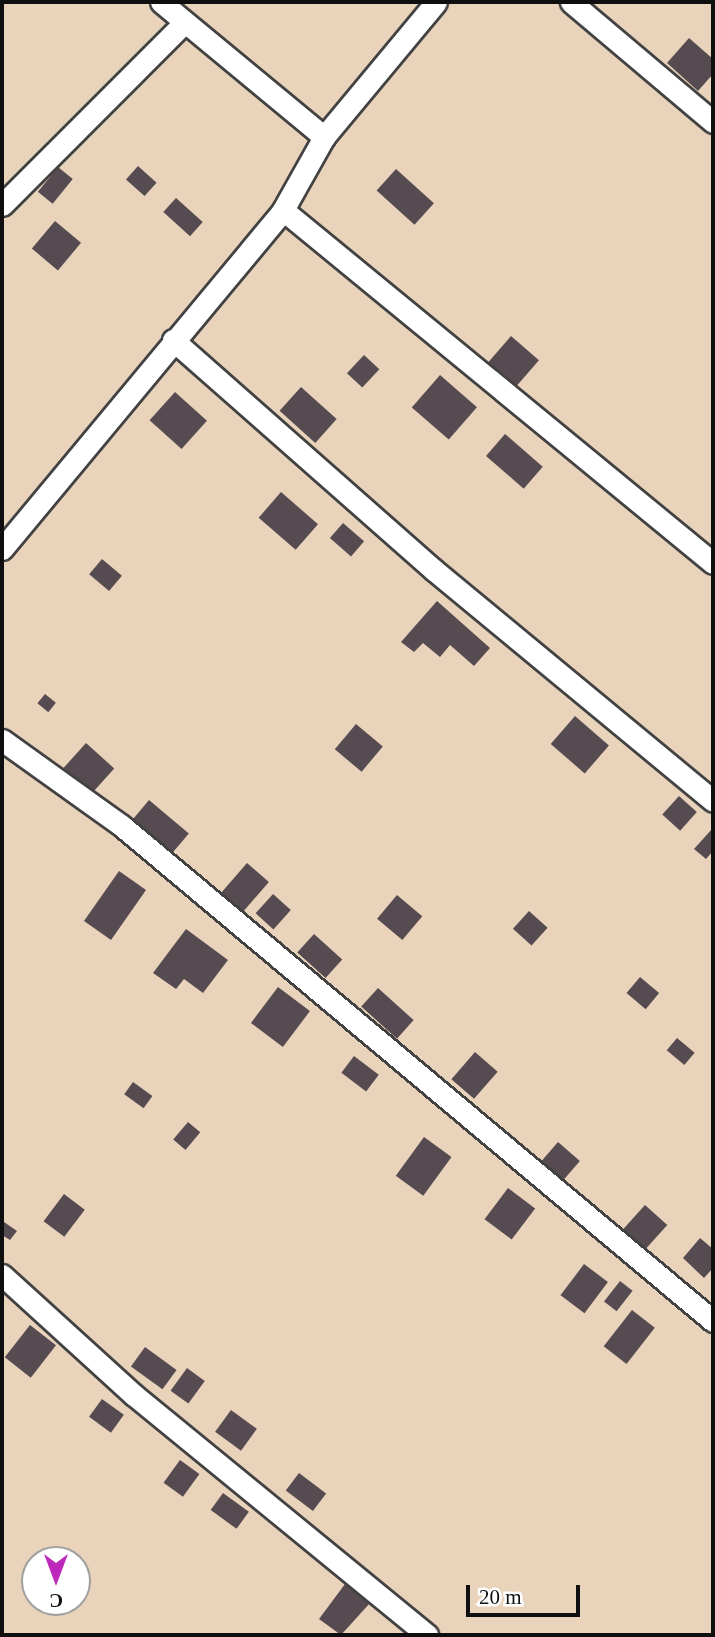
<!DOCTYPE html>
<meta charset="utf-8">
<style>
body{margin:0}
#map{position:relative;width:715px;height:1637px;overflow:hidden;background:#fff1f3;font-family:Georgia,serif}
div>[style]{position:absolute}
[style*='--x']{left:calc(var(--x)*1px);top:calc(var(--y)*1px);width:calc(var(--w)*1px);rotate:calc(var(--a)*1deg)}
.green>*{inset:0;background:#e9d4bb}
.building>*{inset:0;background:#574b52;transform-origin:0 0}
.roads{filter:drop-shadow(2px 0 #424242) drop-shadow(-2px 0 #424242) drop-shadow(0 2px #424242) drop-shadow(0 -2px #424242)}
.service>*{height:21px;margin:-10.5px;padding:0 10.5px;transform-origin:10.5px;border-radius:10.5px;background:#fff}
span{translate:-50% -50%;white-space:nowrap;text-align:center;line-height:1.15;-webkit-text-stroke:7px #fff;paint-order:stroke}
.frame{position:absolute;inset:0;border:4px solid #0f0f0f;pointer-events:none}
.north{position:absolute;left:21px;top:1546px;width:70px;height:70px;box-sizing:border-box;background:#fff;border:2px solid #9f9f9f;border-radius:50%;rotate:180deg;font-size:19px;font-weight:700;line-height:28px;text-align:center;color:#0f0f0f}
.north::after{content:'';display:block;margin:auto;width:24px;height:32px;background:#bc29bb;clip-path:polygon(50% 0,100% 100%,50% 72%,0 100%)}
.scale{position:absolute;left:466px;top:1585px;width:114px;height:32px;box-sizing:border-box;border:4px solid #0f0f0f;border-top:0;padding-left:9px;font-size:21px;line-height:24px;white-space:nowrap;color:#0f0f0f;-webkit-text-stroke:5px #fff;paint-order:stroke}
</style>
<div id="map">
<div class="green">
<div style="clip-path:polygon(evenodd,2px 2px,713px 2px,713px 1635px,2px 1635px,2px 2px,35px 1560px,77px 1560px,77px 1602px,35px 1602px,35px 1560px)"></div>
</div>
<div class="building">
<div style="clip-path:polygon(689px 38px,713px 59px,713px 74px,698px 91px,667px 63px)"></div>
<div style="left:138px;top:166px;width:25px;height:18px;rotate:42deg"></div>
<div style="left:58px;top:167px;width:19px;height:32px;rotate:39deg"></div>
<div style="left:396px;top:169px;width:51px;height:29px;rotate:42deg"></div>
<div style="left:176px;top:198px;width:36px;height:19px;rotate:42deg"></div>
<div style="left:55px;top:221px;width:34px;height:36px;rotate:40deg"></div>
<div style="left:511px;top:336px;width:37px;height:38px;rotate:41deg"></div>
<div style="left:364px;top:355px;width:21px;height:25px;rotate:43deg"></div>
<div style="left:440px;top:375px;width:49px;height:43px;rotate:41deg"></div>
<div style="left:301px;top:387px;width:48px;height:32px;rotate:42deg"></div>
<div style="left:175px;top:392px;width:43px;height:38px;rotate:42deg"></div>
<div style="left:505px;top:434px;width:50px;height:29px;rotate:41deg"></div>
<div style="left:281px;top:492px;width:49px;height:34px;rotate:41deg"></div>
<div style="left:343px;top:523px;width:28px;height:20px;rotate:41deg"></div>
<div style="left:102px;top:559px;width:26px;height:20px;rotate:40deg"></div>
<div style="clip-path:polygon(437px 601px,490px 648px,474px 666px,450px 645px,440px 657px,423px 643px,414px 652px,401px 642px)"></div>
<div style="left:45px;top:694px;width:14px;height:12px;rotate:39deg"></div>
<div style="left:575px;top:716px;width:45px;height:37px;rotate:41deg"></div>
<div style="left:356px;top:724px;width:35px;height:33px;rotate:40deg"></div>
<div style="left:86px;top:743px;width:38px;height:36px;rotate:42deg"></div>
<div style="left:679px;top:796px;width:24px;height:25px;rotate:42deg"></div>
<div style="left:149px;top:800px;width:52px;height:26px;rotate:40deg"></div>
<div style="clip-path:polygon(712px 829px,713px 851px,706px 859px,694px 849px)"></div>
<div style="left:247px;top:863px;width:29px;height:40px;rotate:41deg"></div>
<div style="left:119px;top:871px;width:33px;height:61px;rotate:35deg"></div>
<div style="left:273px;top:894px;width:24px;height:26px;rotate:42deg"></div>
<div style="left:397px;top:895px;width:33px;height:31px;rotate:40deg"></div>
<div style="left:529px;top:911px;width:25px;height:24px;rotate:42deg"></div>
<div style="clip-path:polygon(186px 929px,228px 960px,203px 993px,184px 979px,176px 989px,153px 973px)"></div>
<div style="left:314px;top:934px;width:38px;height:25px;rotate:42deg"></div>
<div style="left:640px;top:977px;width:25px;height:21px;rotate:40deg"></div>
<div style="left:278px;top:987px;width:40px;height:45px;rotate:37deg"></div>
<div style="left:378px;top:988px;width:48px;height:25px;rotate:42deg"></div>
<div style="left:677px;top:1038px;width:23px;height:16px;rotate:40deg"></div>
<div style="left:475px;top:1052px;width:30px;height:36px;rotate:41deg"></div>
<div style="left:354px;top:1056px;width:31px;height:21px;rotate:37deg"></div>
<div style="left:133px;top:1082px;width:24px;height:15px;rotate:36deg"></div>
<div style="left:188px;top:1122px;width:16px;height:23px;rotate:40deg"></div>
<div style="left:424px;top:1137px;width:34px;height:48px;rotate:36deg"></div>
<div style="left:558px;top:1142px;width:29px;height:29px;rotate:41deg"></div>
<div style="left:508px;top:1188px;width:34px;height:39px;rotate:37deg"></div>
<div style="left:64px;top:1194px;width:26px;height:34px;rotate:37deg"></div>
<div style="left:645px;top:1205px;width:30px;height:34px;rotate:42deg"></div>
<div style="clip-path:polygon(4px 1222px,17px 1231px,10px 1240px,2px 1235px)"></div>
<div style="clip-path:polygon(700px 1238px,713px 1249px,713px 1268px,704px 1278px,683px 1258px)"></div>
<div style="left:584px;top:1264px;width:30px;height:39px;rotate:37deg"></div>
<div style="left:620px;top:1281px;width:16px;height:26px;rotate:38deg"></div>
<div style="left:632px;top:1310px;width:29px;height:46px;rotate:38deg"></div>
<div style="left:30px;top:1325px;width:33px;height:41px;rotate:38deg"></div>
<div style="left:145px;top:1347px;width:39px;height:24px;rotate:36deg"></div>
<div style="left:187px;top:1368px;width:22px;height:28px;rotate:36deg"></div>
<div style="left:102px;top:1399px;width:27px;height:22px;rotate:36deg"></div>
<div style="left:231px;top:1410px;width:32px;height:27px;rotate:36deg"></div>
<div style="left:180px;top:1460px;width:24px;height:28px;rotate:36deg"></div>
<div style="left:299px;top:1473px;width:34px;height:22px;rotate:37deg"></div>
<div style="left:223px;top:1493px;width:32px;height:21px;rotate:36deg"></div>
<div style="clip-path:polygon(345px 1584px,370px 1603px,341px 1635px,319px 1619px)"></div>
</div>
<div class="roads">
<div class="service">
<div style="--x:161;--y:2;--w:212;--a:39.6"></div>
<div style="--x:571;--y:2;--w:186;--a:40.2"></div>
<div style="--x:2;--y:205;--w:255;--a:-45"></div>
<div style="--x:283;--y:210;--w:556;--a:39.38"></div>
<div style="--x:173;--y:340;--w:348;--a:41.4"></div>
<div style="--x:434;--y:570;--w:362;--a:39.6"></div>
<div style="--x:2;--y:549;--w:440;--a:-50.3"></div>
<div style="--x:283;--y:210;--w:84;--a:-60.7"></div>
<div style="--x:324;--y:137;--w:175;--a:-50.3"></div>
<div style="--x:2;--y:740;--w:148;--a:35.6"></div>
<div style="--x:122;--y:826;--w:771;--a:39.95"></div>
<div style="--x:2;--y:1275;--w:178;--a:42.3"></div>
<div style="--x:134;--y:1395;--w:379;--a:39.3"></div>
</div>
</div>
<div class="frame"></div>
<div class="north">С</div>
<div class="scale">20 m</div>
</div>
